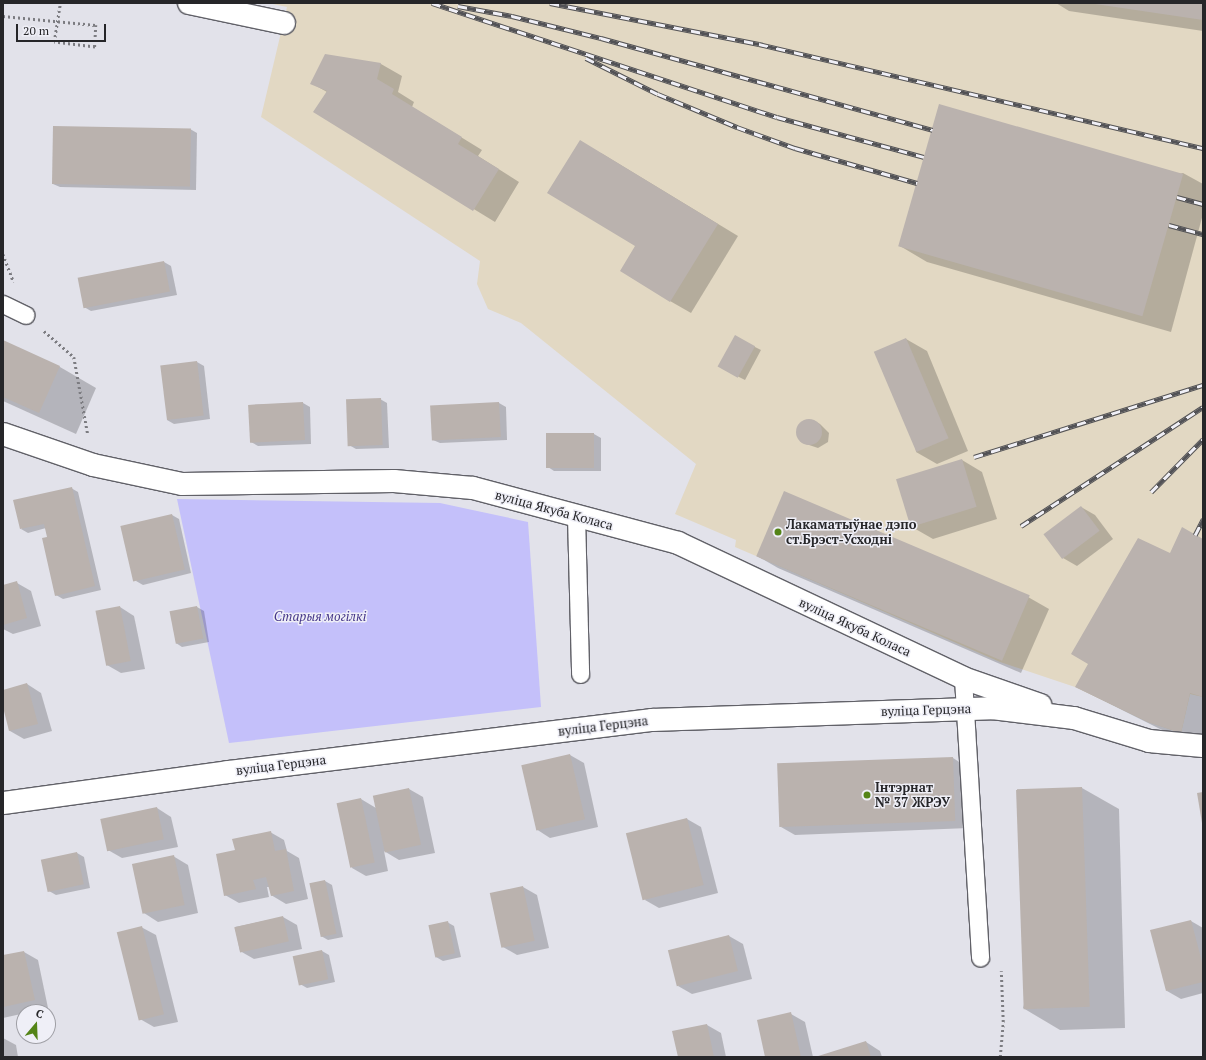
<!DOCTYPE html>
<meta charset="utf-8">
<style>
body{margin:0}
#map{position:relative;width:1206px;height:1060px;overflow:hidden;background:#e2e2ea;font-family:"PT Serif",serif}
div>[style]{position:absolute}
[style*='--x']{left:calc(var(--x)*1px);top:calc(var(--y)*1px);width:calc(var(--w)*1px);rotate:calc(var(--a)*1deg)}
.industrial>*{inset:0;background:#e2d8c3}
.green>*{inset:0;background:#c4c0fa}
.shadow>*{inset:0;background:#0003}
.building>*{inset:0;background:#bab2ae;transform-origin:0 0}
.round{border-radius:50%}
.path>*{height:2.5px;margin-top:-1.25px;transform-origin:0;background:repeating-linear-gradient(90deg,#7c7c81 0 2px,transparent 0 5px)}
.roads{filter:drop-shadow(1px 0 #616168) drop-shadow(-1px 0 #616168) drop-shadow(0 1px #616168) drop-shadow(0 -1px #616168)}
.lane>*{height:17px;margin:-8.5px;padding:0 8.5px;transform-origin:8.5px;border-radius:8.5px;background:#fff}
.street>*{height:22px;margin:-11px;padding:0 11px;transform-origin:11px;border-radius:11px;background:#fff}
.rail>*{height:4.5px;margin-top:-2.25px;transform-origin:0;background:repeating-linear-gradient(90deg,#efeff7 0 9px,#525256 0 18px);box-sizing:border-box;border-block:1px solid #525256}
.path-bridge>*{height:2.5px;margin-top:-1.25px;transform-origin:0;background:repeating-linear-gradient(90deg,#7c7c81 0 2px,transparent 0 5px)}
.dots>*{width:11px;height:11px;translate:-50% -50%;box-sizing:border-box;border:2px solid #efeff7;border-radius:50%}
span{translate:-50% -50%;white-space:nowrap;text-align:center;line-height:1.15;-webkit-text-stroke:3px #efeff7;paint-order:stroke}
.street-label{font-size:13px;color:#262629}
.poi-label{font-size:13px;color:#262629;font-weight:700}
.left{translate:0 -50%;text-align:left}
.park-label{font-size:13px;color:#453689;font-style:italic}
.frame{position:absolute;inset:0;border:4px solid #262629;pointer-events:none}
.north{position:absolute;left:16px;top:1004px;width:40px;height:40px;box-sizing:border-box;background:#efeff7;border:1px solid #9f9fa5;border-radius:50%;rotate:19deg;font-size:11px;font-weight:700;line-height:16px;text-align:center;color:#262629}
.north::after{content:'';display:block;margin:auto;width:14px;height:18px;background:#548417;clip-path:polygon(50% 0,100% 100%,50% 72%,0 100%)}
.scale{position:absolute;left:16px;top:24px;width:90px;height:18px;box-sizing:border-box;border:2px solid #262629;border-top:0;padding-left:5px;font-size:12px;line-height:14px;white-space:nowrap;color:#262629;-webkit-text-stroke:3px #efeff7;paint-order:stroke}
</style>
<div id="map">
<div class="industrial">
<div style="clip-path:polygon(268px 3px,1203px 3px,1203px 697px,1190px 694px,1181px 733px,1148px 722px,1075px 687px,1000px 662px,756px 556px,735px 547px,736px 540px,675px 514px,696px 464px,521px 323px,488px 309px,477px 284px,480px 261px,261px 117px,287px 7px)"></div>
</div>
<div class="green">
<div style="clip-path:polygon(177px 499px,440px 503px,528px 522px,541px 707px,229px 743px)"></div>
</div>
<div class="shadow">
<div style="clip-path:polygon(1056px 3px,1203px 3px,1203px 31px,1069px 11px)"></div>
<div style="clip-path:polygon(326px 55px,381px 64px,402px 76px,398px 92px,414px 102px,412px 107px,482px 150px,478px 156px,519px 182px,495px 222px,315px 112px,327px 92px,311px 83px)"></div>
<div style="clip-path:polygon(190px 129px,197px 133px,196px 190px,60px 187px,53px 184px)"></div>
<div style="clip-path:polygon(601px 153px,738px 236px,691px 313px,670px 301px,637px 246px)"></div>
<div style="clip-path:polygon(1183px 173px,1203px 184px,1203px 214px,1171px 332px,927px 262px,900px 246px)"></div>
<div style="clip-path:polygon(164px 262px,171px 266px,177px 295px,91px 311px,84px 307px)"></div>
<div style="clip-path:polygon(735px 337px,761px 350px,745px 380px,727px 371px)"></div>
<div style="clip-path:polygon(906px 339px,927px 351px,968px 451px,937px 464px,916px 452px)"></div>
<div style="clip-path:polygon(3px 342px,60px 367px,96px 388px,76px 434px,3px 401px)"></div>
<div style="clip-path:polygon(197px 362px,204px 366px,210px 419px,174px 424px,167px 420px)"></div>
<div style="clip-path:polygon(380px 399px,387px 403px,389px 448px,356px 449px,349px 445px)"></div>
<div style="clip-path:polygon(303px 403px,310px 407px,311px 444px,258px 446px,251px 442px,249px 405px)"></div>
<div style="clip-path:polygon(499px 403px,506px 407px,507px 440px,440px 443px,433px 440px)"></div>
<div style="clip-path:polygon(805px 420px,813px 420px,820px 424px,829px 433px,828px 442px,818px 448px,803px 443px,798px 437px,797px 429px)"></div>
<div style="clip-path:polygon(547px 434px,594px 434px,601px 438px,601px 471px,554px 471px,548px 467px)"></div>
<div style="clip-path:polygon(962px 460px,982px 472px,997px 519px,933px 539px,912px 527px)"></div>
<div style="clip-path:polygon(71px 488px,78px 492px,101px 590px,63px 599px,56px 595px,46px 528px,28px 533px,21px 529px)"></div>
<div style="clip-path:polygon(1081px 507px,1095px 515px,1113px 539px,1077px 566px,1063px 558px)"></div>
<div style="clip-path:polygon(172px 515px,179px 519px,191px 573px,143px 585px,136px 581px)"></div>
<div style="clip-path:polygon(1203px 540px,1203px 739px,1170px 734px,1076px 687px,1171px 554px)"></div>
<div style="clip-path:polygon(757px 556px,1028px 597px,1049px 609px,1021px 673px,778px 568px)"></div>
<div style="clip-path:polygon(17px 583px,31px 591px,41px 626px,13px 634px,3px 629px,3px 586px)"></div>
<div style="clip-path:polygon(120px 607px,134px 616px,145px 669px,121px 673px,107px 665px)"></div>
<div style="clip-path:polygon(197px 607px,204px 611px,209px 642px,182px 647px,176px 643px)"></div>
<div style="clip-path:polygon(27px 684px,41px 693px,52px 731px,24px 739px,10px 731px,3px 703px,3px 691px)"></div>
<div style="clip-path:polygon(570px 755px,584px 763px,598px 827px,550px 838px,536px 829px)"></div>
<div style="clip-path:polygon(953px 758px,967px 767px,969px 828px,795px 835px,781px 827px)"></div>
<div style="clip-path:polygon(1082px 788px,1119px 809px,1125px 1028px,1060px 1030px,1023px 1008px)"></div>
<div style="clip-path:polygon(409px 789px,423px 797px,435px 853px,399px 860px,384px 851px,388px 871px,366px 876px,352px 868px,361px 799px,376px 808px)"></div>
<div style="clip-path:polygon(157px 808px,171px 817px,178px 847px,122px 858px,108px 850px)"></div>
<div style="clip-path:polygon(687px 819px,701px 827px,718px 893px,659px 908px,645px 900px)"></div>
<div style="clip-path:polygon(270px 832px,284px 840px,287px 851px,299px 858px,308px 899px,286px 904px,271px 895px,270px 887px,267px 887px,269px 897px,239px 903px,225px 895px,236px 851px)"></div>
<div style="clip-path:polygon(77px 853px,84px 857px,90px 888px,56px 895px,49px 891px,42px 861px)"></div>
<div style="clip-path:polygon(173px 856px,188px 865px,198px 913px,158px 922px,144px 913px)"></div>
<div style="clip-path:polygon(325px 881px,332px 885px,343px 937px,328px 940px,321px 936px)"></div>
<div style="clip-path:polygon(523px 887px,537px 895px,549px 948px,517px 955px,503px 947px)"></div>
<div style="clip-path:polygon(283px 917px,297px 925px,302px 949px,254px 959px,240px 951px,235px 927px)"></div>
<div style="clip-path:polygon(1191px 921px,1203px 928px,1203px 993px,1181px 999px,1167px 991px)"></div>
<div style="clip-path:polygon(447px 922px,454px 926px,461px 957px,443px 961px,436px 957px)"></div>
<div style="clip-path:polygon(141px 927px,156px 935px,178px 1022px,154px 1027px,140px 1019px)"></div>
<div style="clip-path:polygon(729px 936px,743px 944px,752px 979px,692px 994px,678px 986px)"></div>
<div style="clip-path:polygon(322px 951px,329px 955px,335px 982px,307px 988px,300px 984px)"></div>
<div style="clip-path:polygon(24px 952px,38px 960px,48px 1008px,3px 1018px,3px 956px)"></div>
<div style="clip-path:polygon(791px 1014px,805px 1022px,813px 1057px,766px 1057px)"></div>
<div style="clip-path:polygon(707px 1025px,721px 1033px,726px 1057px,679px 1057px)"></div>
<div style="clip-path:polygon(3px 1038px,16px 1045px,18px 1057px,3px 1057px)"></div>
<div style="clip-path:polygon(866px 1042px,880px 1051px,882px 1057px,817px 1057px)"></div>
</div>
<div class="building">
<div style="clip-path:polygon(1095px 3px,1203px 3px,1203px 20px,1095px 4px)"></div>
<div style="clip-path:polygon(325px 54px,381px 63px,377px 79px,394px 89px,392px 94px,462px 137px,458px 144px,499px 169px,473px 211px,313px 112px,327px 91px,310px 84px)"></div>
<div style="left:939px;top:104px;width:254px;height:148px;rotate:16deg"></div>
<div style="left:53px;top:126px;width:138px;height:58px;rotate:1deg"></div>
<div style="clip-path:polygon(580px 140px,718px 224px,670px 302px,620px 271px,635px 246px,547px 193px)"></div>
<div style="left:164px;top:261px;width:31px;height:88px;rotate:79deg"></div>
<div style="left:735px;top:335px;width:23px;height:36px;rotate:29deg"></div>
<div style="left:906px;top:338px;width:109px;height:35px;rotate:67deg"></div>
<div style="clip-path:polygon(3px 340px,60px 366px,39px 413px,3px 397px)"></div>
<div style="left:197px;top:361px;width:55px;height:37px;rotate:83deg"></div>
<div style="left:381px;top:398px;width:47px;height:35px;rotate:88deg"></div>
<div style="left:303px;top:402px;width:38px;height:55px;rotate:87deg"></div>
<div style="left:499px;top:402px;width:35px;height:69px;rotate:87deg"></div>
<div class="round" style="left:796px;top:419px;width:26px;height:26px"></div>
<div style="left:546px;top:433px;width:48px;height:35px"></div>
<div style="left:962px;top:459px;width:50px;height:69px;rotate:73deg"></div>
<div style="clip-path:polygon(72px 487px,95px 586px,55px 596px,42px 538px,47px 537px,44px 524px,20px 529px,13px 500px)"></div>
<div style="left:784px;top:491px;width:267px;height:71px;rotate:23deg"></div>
<div style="left:1081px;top:506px;width:31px;height:47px;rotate:53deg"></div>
<div style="left:172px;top:514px;width:57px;height:53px;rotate:77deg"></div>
<div style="clip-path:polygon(1182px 527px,1203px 539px,1203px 697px,1190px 693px,1181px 733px,1148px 722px,1075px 687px,1088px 664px,1071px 654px,1138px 538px,1170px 553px)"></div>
<div style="clip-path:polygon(17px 581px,27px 618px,3px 625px,3px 585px)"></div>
<div style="left:120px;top:606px;width:56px;height:25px;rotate:79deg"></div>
<div style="left:197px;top:606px;width:33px;height:28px;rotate:79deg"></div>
<div style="clip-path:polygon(27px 683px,38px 724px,9px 731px,3px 707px,3px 690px)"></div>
<div style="left:570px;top:754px;width:67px;height:50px;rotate:77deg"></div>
<div style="left:953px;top:757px;width:64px;height:176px;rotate:88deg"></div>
<div style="left:1082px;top:787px;width:220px;height:66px;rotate:88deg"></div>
<div style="left:409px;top:788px;width:58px;height:37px;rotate:78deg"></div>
<div style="clip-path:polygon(1203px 792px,1203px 823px,1202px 823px,1197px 793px)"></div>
<div style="left:361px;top:798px;width:66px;height:25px;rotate:78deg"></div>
<div style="left:157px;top:807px;width:33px;height:58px;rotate:78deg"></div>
<div style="left:687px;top:818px;width:69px;height:63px;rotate:76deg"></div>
<div style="clip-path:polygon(271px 831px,275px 851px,286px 849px,294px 891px,271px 896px,266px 877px,253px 880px,256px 889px,224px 896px,216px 854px,235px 850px,232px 839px)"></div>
<div style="left:77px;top:852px;width:33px;height:37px;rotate:78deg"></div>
<div style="left:174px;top:855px;width:51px;height:43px;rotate:78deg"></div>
<div style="left:325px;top:880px;width:55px;height:16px;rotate:78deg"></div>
<div style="left:523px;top:886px;width:56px;height:34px;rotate:78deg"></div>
<div style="left:283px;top:916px;width:26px;height:50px;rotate:77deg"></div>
<div style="clip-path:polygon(1191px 920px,1203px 966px,1203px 982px,1166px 991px,1150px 930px)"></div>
<div style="left:448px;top:921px;width:33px;height:20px;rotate:78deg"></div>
<div style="left:142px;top:926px;width:91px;height:26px;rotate:76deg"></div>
<div style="left:729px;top:935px;width:37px;height:63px;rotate:76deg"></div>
<div style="left:322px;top:950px;width:30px;height:30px;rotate:78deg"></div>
<div style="clip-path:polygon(24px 951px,35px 1000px,3px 1007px,3px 955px)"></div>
<div style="clip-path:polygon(791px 1012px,801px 1057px,765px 1057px,757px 1020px)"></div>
<div style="clip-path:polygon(707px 1024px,714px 1057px,678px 1057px,672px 1031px)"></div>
<div style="clip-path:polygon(866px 1041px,871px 1057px,815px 1057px)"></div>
</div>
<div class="path">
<div style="--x:3;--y:16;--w:93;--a:5.5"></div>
<div style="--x:96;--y:25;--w:22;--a:93"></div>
<div style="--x:95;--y:47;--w:41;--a:-173"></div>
<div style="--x:3;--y:254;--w:30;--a:69"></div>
<div style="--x:44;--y:331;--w:40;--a:41"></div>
<div style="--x:74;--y:357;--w:79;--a:79.8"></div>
<div style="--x:1000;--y:1057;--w:35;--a:-85"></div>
<div style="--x:1003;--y:1022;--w:51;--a:-92.2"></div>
</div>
<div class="roads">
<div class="lane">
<div style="--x:3;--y:304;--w:25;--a:26"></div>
<div style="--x:576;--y:516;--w:158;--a:88.5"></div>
<div style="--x:963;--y:678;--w:280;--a:86.5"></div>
</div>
<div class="street">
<div style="--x:189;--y:3;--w:97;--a:11.9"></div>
<div style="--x:3;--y:434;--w:95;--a:19"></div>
<div style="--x:93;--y:465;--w:91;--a:12.1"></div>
<div style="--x:182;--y:484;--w:212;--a:-0.8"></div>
<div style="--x:394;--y:481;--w:79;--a:5.1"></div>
<div style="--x:473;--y:488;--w:212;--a:15"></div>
<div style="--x:678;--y:543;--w:315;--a:25.3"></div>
<div style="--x:963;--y:678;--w:82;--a:19.3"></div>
<div style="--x:3;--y:803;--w:227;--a:-7.8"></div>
<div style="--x:228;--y:772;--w:427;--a:-7"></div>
<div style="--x:652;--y:720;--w:340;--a:-2"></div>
<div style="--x:992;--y:708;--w:83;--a:7"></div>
<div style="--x:1074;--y:718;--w:78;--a:17"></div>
<div style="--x:1149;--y:741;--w:54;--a:5.3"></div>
</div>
</div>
<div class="rail">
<div style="--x:432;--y:3;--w:363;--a:18.3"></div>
<div style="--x:777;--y:117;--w:152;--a:15.2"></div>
<div style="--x:550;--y:3;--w:213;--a:11.1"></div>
<div style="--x:759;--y:44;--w:456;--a:13.2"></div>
<div style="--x:458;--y:6;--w:55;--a:10.5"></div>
<div style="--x:512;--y:16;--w:92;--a:13.9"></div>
<div style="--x:601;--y:38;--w:344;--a:15.5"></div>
<div style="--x:586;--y:58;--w:80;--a:26.6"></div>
<div style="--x:658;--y:94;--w:86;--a:22.7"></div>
<div style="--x:737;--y:127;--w:62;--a:19.9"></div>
<div style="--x:795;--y:148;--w:127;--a:16"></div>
<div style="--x:1177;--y:197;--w:27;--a:15"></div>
<div style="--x:1169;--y:225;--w:35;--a:15"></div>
<div style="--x:974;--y:457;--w:240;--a:-17.5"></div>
<div style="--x:1151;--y:492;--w:74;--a:-45.5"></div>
<div style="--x:1021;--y:526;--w:217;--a:-33.2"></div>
<div style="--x:1195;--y:535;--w:18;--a:-63"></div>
</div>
<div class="path-bridge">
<div style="--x:54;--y:42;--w:39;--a:-81"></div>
</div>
<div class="dots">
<div style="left:778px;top:532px;background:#548417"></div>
<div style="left:867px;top:795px;background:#548417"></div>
</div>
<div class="street-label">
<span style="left:554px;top:510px;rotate:15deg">вуліца Якуба Коласа</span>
<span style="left:855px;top:627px;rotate:25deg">вуліца Якуба Коласа</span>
<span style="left:926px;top:710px;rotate:-2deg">вуліца Герцэна</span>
<span style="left:603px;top:726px;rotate:-7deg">вуліца Герцэна</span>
<span style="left:281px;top:765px;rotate:-7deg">вуліца Герцэна</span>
</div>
<div class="poi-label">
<span class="left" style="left:786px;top:532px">Лакаматыўнае дэпо<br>ст.Брэст-Усходні</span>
<span class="left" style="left:875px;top:795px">Інтэрнат<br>№ 37 ЖРЭУ</span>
</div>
<div class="park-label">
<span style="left:320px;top:616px">Старыя могілкі</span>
</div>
<div class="frame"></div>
<div class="north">С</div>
<div class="scale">20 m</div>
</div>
